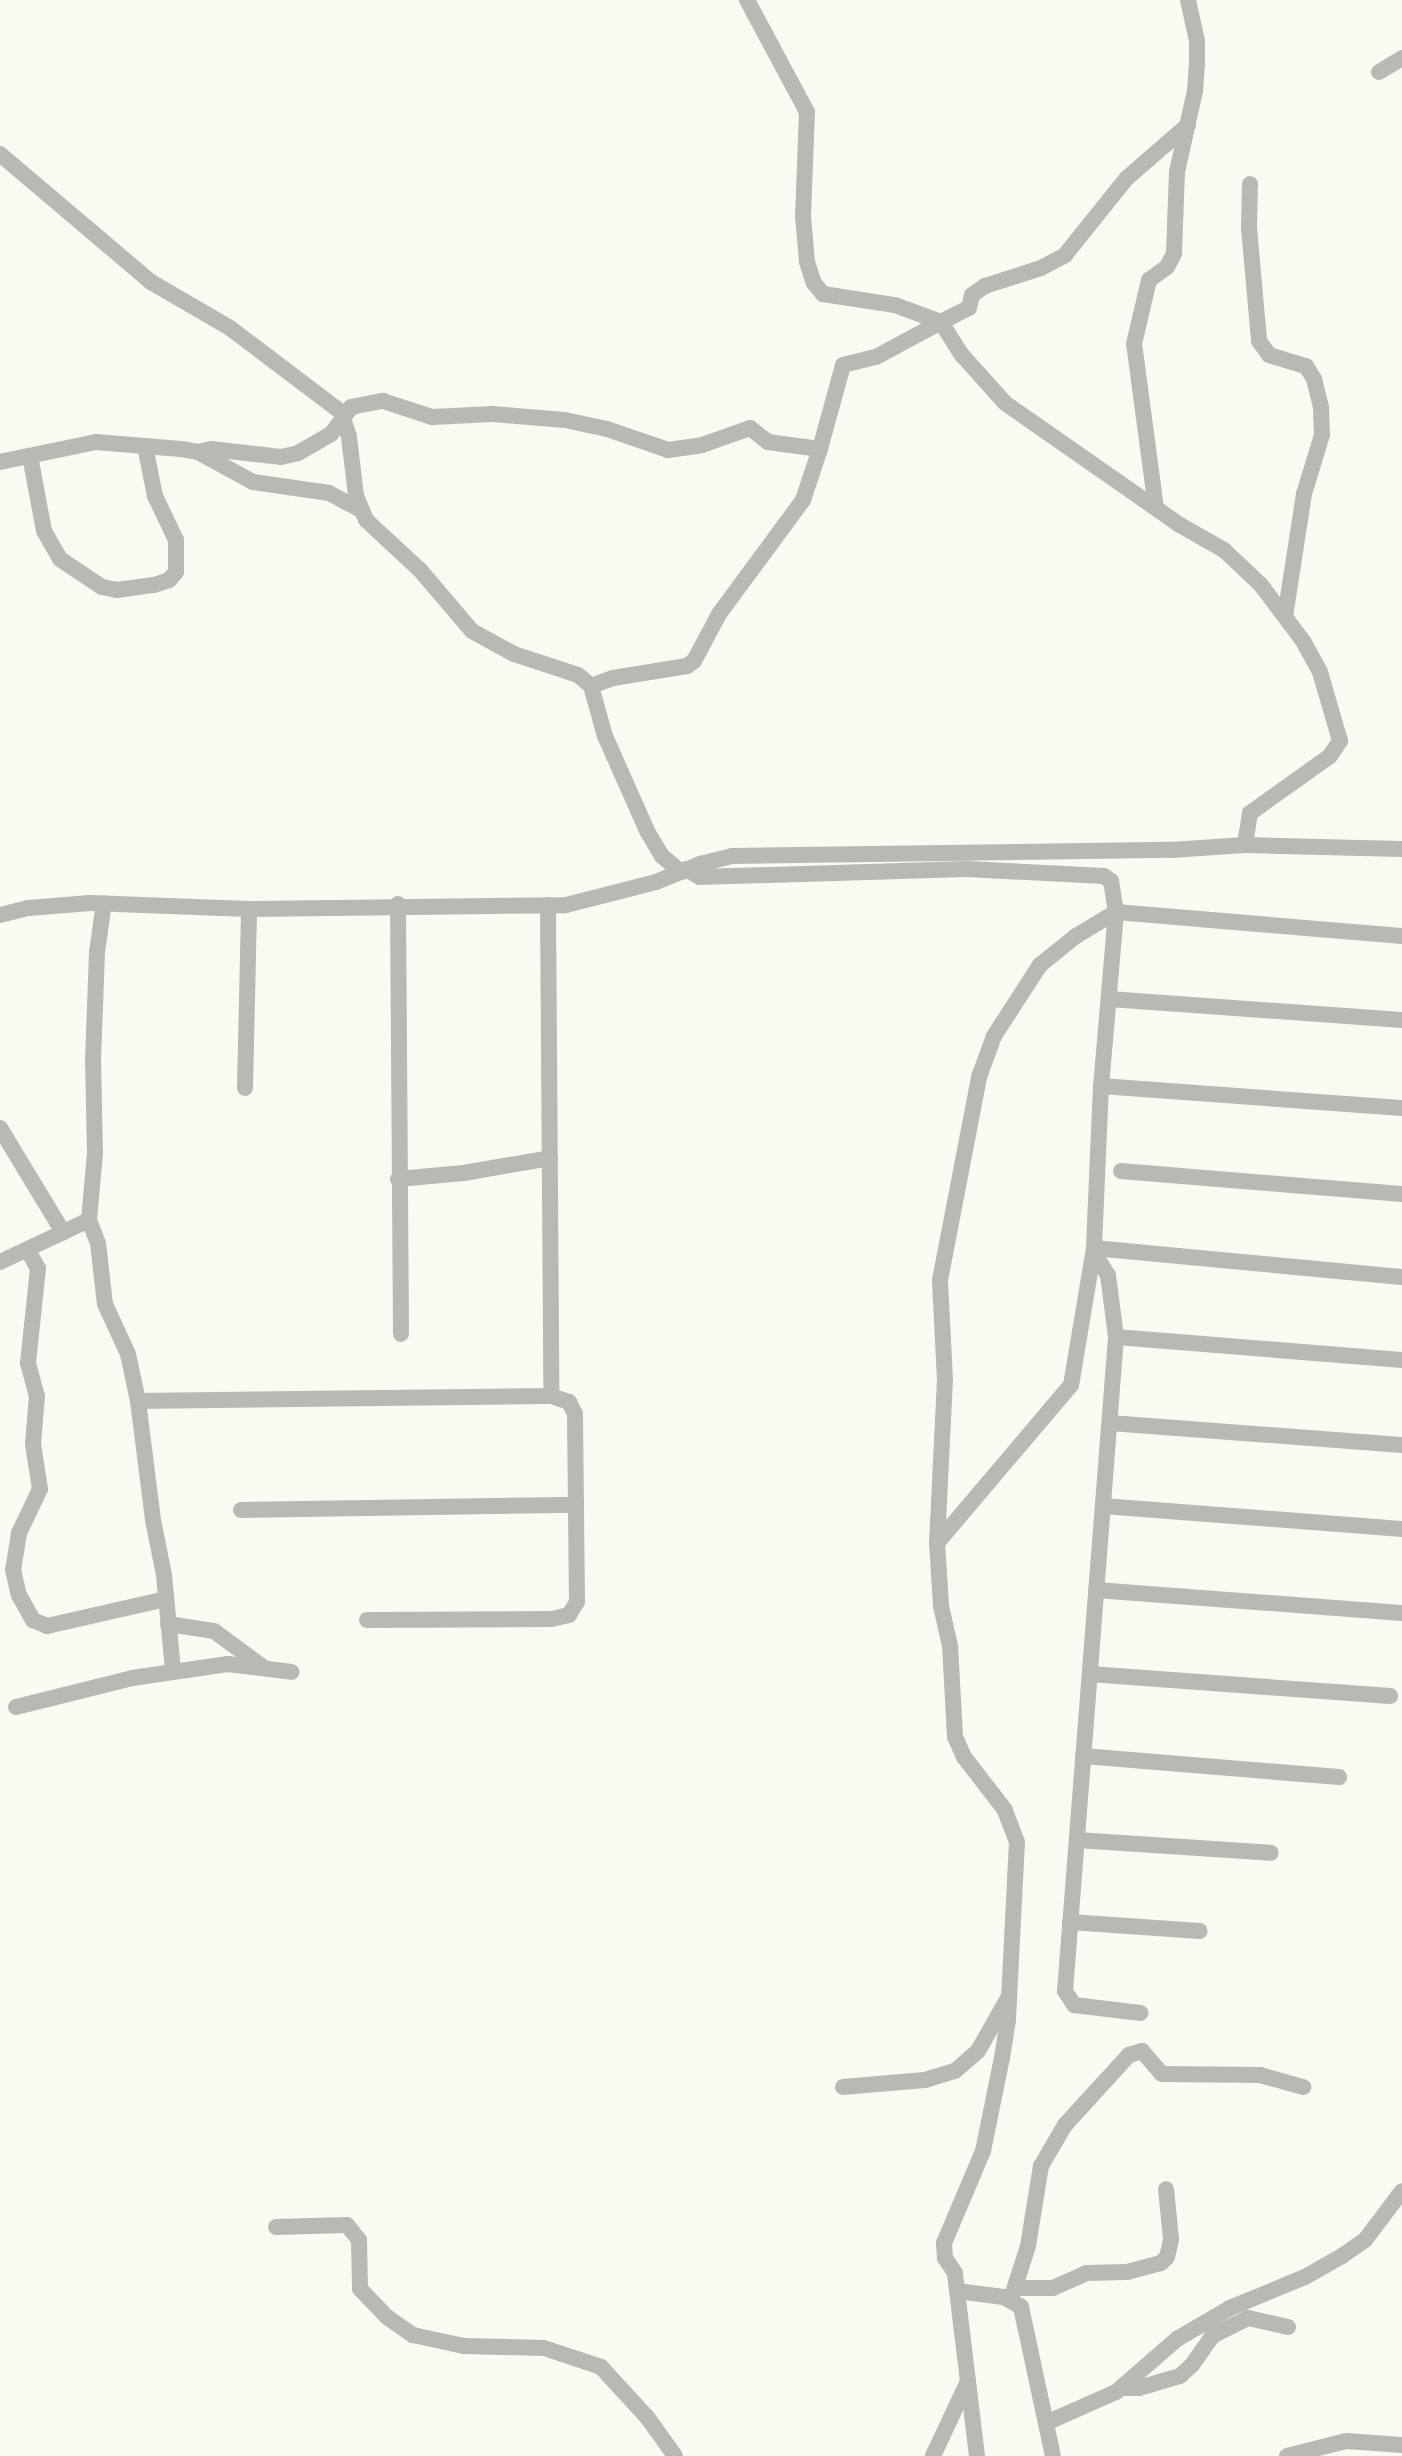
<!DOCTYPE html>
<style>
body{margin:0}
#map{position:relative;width:1402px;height:2456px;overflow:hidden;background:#fbfaf2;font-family:Roboto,sans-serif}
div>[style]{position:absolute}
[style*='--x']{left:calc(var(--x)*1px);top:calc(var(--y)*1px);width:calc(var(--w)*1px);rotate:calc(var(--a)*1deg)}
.street>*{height:16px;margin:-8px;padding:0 8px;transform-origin:8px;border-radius:8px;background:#b9b8b5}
span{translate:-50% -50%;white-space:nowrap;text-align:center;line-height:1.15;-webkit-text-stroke:6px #fff;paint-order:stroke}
</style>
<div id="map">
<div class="street">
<div style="--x:747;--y:0;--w:127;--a:61.8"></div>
<div style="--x:807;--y:112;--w:104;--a:92.2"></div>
<div style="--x:803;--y:216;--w:46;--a:85"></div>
<div style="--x:807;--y:262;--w:22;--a:72"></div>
<div style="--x:814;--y:283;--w:14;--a:51"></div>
<div style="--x:823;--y:294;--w:73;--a:8.7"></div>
<div style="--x:895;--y:305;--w:49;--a:20.3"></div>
<div style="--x:941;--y:322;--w:31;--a:-27"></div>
<div style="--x:969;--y:308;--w:13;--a:-77"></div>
<div style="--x:972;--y:295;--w:16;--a:-35"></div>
<div style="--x:985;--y:286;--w:59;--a:-17.8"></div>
<div style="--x:1041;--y:268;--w:27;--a:-28"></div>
<div style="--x:1065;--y:255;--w:99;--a:-51.2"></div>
<div style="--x:1127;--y:178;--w:81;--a:-41"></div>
<div style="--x:1379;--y:72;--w:27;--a:-31"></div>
<div style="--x:0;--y:154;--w:198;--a:40.3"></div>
<div style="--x:151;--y:282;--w:91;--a:30.2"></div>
<div style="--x:230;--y:328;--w:139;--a:37.1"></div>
<div style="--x:341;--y:412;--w:26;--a:72"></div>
<div style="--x:349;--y:437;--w:59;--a:83.2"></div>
<div style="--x:356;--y:496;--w:26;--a:67"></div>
<div style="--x:366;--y:520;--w:74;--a:42.8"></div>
<div style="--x:420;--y:570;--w:80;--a:49.6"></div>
<div style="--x:472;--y:631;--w:48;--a:28.7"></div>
<div style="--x:514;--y:654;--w:67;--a:18.2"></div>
<div style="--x:578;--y:675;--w:17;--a:40"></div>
<div style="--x:591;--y:686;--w:52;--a:74.4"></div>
<div style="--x:605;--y:736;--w:104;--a:66.1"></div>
<div style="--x:647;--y:831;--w:29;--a:59"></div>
<div style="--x:662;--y:856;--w:25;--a:40"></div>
<div style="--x:1250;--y:184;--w:44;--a:91.3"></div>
<div style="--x:1249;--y:228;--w:113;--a:84.9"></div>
<div style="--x:1259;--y:341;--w:17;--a:54"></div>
<div style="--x:1269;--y:355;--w:39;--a:17"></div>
<div style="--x:1306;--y:366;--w:15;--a:58"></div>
<div style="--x:1314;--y:379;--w:30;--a:76"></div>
<div style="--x:1321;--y:408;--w:27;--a:88"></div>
<div style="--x:1322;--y:435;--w:62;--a:107"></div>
<div style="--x:1304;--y:494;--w:124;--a:98.8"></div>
<div style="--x:198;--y:452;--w:13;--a:-13"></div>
<div style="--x:211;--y:449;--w:70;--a:6.5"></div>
<div style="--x:281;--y:457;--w:17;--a:-13"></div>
<div style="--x:298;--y:453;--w:38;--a:-30"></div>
<div style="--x:331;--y:434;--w:34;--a:-53"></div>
<div style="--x:351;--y:407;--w:33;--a:-11"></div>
<div style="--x:383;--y:401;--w:52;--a:18.1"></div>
<div style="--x:432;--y:417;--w:61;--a:-2.8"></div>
<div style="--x:493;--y:414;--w:72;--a:4.8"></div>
<div style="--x:565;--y:420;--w:43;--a:12.1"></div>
<div style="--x:607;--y:429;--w:65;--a:19"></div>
<div style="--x:668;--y:450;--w:34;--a:-8"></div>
<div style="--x:702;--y:445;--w:51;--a:-19.5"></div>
<div style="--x:750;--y:428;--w:23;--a:38"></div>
<div style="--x:768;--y:442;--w:52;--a:7.7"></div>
<div style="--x:820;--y:449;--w:87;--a:-74.7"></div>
<div style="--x:843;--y:365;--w:34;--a:-14"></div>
<div style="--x:876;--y:357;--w:74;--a:-28.3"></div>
<div style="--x:941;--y:322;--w:39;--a:58"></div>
<div style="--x:962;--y:355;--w:64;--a:48.1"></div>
<div style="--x:1005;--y:403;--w:213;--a:34.9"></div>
<div style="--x:1180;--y:525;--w:51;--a:29.6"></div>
<div style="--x:1224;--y:550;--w:51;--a:43.4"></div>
<div style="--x:1261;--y:585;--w:70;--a:53.1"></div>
<div style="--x:1303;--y:641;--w:35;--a:61"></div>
<div style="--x:1320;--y:672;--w:72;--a:73.8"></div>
<div style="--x:1340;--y:741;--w:18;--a:124"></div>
<div style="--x:1330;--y:756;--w:98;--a:144.5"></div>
<div style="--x:1250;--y:813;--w:32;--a:99"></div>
<div style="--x:30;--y:456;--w:76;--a:79.4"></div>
<div style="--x:44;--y:531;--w:32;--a:60"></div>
<div style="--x:60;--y:559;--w:50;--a:33.7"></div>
<div style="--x:102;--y:587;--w:15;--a:11"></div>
<div style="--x:117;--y:590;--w:37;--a:-8"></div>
<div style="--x:154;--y:585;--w:16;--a:-18"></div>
<div style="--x:169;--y:580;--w:11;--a:-49"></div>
<div style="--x:176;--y:572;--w:32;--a:-90"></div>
<div style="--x:176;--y:540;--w:49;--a:-115.5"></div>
<div style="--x:155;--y:496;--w:51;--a:-101.3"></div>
<div style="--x:0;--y:462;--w:98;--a:-11.8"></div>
<div style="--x:96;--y:442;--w:85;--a:4.7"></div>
<div style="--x:181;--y:449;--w:17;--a:10"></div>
<div style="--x:198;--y:452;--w:63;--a:28.6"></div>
<div style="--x:253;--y:482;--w:77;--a:8.2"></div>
<div style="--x:329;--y:493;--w:34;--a:28"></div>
<div style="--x:1156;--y:508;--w:165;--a:-97.6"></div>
<div style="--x:1134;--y:344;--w:66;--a:-76.8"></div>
<div style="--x:1149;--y:280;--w:22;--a:-36"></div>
<div style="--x:1167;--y:267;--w:16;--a:-63"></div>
<div style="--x:1174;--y:253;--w:81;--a:-87.9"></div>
<div style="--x:1177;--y:172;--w:83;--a:-77.5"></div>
<div style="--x:1195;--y:91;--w:27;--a:-86"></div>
<div style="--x:1197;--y:64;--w:23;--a:-90"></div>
<div style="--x:1197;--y:41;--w:42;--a:-102.4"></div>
<div style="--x:591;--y:686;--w:23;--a:-20"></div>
<div style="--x:613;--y:678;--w:75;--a:-9.2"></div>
<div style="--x:687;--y:666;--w:9;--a:-36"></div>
<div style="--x:694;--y:661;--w:53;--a:-62"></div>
<div style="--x:719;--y:614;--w:142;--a:-53.6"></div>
<div style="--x:803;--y:500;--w:54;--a:-71.6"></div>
<div style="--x:686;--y:869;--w:16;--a:30"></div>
<div style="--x:700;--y:877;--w:266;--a:-1.7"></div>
<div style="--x:966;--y:869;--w:138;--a:2.9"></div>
<div style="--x:1104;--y:876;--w:9;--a:36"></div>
<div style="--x:1111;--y:881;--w:31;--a:81"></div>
<div style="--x:1116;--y:912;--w:175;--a:94.9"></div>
<div style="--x:1101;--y:1086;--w:162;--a:92.5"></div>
<div style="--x:1094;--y:1248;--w:139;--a:99.5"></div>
<div style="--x:1071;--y:1385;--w:207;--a:130.3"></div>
<div style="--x:398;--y:904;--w:430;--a:89.6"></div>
<div style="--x:548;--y:905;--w:491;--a:89.6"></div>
<div style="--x:0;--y:915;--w:30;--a:-14"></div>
<div style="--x:29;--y:908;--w:61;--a:-4.7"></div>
<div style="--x:90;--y:903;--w:159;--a:2.2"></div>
<div style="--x:249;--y:909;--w:317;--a:-0.7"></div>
<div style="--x:566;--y:905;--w:93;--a:-14.3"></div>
<div style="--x:656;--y:882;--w:48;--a:-22.2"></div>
<div style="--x:700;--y:864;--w:33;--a:-14"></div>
<div style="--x:732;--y:856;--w:439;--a:-0.8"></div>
<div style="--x:1171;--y:850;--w:74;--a:-3.9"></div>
<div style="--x:1245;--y:845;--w:157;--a:1.5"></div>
<div style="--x:1109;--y:999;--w:294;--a:4.1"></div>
<div style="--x:1101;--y:1086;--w:302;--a:4.2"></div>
<div style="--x:245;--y:1088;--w:179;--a:-88.7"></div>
<div style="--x:0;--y:1128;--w:122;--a:58.8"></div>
<div style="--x:1121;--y:1171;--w:282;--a:4.7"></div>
<div style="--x:398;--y:1179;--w:66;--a:-5.2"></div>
<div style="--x:464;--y:1173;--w:87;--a:-9.9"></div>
<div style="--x:89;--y:1220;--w:25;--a:69"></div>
<div style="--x:98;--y:1243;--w:61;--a:83.5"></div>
<div style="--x:105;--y:1304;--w:55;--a:65.3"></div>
<div style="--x:128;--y:1354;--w:48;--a:78"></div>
<div style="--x:138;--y:1401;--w:120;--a:82.8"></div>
<div style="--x:153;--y:1520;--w:56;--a:78.7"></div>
<div style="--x:164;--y:1575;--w:96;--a:84.6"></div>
<div style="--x:1094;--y:1248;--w:309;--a:5.4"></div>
<div style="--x:28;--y:1251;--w:20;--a:60"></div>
<div style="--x:38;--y:1268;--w:96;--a:96"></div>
<div style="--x:28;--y:1363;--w:34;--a:75"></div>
<div style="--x:37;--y:1396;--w:48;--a:94.8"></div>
<div style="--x:33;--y:1444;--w:46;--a:81.2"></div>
<div style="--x:40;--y:1489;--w:49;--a:115.5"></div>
<div style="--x:19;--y:1533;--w:37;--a:99"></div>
<div style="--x:13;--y:1570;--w:26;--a:77"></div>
<div style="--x:19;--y:1595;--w:29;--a:61"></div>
<div style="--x:33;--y:1620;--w:15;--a:23"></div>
<div style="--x:47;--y:1626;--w:122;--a:-12.8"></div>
<div style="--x:1094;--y:1253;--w:26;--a:58"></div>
<div style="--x:1108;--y:1275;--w:63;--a:82.6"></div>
<div style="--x:1116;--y:1337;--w:656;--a:94.46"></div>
<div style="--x:1065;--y:1991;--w:17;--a:57"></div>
<div style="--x:1074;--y:2005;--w:67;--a:6.8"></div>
<div style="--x:0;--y:1262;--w:98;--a:-25.3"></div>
<div style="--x:89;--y:1220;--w:67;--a:-84.9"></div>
<div style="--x:95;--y:1153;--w:92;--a:-91.2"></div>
<div style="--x:93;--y:1061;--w:109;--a:-87.9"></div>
<div style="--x:97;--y:952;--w:49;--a:-81.9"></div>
<div style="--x:1116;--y:1337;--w:287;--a:4.6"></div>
<div style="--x:138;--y:1401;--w:413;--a:-0.7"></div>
<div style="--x:551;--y:1396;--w:19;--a:18"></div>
<div style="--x:569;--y:1402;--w:13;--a:63"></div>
<div style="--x:575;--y:1414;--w:188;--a:89.4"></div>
<div style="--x:577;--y:1602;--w:15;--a:122"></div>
<div style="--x:569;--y:1615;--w:18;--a:167"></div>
<div style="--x:551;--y:1619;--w:184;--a:179.7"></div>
<div style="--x:1110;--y:1423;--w:293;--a:4.3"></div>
<div style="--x:1103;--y:1506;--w:300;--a:4.4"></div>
<div style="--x:241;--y:1510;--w:335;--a:-0.9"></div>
<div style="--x:1096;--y:1590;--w:307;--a:4.3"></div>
<div style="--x:168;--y:1624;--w:47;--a:8.7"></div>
<div style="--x:214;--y:1631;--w:61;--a:36.3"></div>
<div style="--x:1090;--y:1674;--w:301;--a:4.2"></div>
<div style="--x:16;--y:1707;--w:120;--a:-14"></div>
<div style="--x:132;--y:1678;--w:97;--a:-8.3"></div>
<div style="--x:228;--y:1664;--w:64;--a:7.1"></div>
<div style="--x:1083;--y:1756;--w:257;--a:4.7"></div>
<div style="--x:1077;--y:1840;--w:194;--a:3.8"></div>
<div style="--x:1070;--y:1922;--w:130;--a:4"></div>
<div style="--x:843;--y:2087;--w:82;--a:-4.9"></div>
<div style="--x:925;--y:2080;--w:31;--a:-17"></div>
<div style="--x:955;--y:2071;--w:30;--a:-41"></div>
<div style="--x:978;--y:2051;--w:61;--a:-60.5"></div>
<div style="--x:276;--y:2227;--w:71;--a:-1.6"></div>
<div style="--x:347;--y:2225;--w:19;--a:51"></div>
<div style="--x:359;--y:2240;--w:49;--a:88.8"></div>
<div style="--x:360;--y:2289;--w:39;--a:46"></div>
<div style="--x:387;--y:2317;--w:32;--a:35"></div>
<div style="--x:413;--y:2335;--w:52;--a:12.2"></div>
<div style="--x:464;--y:2346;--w:80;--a:1.4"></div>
<div style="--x:544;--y:2348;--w:60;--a:18.4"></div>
<div style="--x:601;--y:2367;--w:68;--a:47.4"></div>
<div style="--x:647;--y:2417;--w:48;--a:54.3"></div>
<div style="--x:1016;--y:2288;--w:37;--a:0"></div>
<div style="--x:1053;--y:2288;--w:36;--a:-24"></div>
<div style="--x:1086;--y:2273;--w:41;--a:-1.4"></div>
<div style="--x:1127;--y:2272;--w:35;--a:-15"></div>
<div style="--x:1161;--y:2263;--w:8;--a:-45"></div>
<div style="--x:1167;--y:2257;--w:18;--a:-77"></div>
<div style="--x:1171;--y:2239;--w:50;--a:-95.7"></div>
<div style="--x:957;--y:2291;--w:47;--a:7.3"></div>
<div style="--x:1004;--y:2297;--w:20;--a:30"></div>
<div style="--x:1021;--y:2307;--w:152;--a:77.9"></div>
<div style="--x:1011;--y:2299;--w:56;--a:-72.2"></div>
<div style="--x:1028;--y:2246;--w:81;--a:-80.8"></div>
<div style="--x:1041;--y:2166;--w:48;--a:-59.7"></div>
<div style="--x:1065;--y:2125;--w:95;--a:-47.6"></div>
<div style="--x:1129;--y:2055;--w:14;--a:-17"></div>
<div style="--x:1142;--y:2051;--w:30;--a:49"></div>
<div style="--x:1162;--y:2074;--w:98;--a:0.6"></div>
<div style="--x:1260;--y:2075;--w:45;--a:15.6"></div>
<div style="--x:1122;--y:2388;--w:17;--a:0"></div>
<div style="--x:1139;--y:2388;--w:43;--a:-16.3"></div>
<div style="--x:1180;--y:2376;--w:16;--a:-43"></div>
<div style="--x:1192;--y:2365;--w:35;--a:-55"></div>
<div style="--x:1212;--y:2336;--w:40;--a:-26.6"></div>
<div style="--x:1248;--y:2318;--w:41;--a:12.7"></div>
<div style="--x:1046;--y:2423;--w:77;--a:-23.9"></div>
<div style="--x:1116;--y:2392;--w:81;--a:-41"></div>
<div style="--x:1177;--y:2339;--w:61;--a:-30.3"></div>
<div style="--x:1230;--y:2308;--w:81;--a:-22.5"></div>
<div style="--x:1305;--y:2277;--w:43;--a:-29.6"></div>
<div style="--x:1342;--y:2256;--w:28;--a:-35"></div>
<div style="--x:1365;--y:2240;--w:61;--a:-52.9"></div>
<div style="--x:933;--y:2456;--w:83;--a:-65"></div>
<div style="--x:977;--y:2456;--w:184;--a:-96.9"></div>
<div style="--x:955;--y:2273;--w:18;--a:-124"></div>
<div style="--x:945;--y:2258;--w:15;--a:-94"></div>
<div style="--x:944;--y:2243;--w:100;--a:-67"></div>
<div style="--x:983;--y:2151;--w:95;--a:-78.5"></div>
<div style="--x:1002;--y:2058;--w:39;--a:-81"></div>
<div style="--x:1008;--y:2019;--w:177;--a:-87.1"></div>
<div style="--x:1017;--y:1842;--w:34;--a:-111"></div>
<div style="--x:1005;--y:1810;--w:67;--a:-127.7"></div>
<div style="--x:964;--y:1757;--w:22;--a:-114"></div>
<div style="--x:955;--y:1737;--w:91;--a:-93.1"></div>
<div style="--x:950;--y:1646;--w:41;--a:-102.7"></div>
<div style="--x:941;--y:1606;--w:63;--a:-93.6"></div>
<div style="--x:937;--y:1543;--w:163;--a:-87.2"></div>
<div style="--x:945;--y:1380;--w:100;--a:-92.9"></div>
<div style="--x:940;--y:1280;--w:207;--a:-79.1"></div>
<div style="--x:979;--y:1077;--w:44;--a:-69.9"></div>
<div style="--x:994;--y:1036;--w:85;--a:-57.1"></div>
<div style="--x:1040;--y:965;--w:46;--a:-38.9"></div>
<div style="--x:1076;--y:936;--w:47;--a:-31"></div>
<div style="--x:1116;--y:912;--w:287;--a:4.8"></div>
<div style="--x:1287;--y:2456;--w:61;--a:-14.3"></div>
<div style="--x:1346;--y:2441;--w:56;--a:4.1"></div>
</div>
</div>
